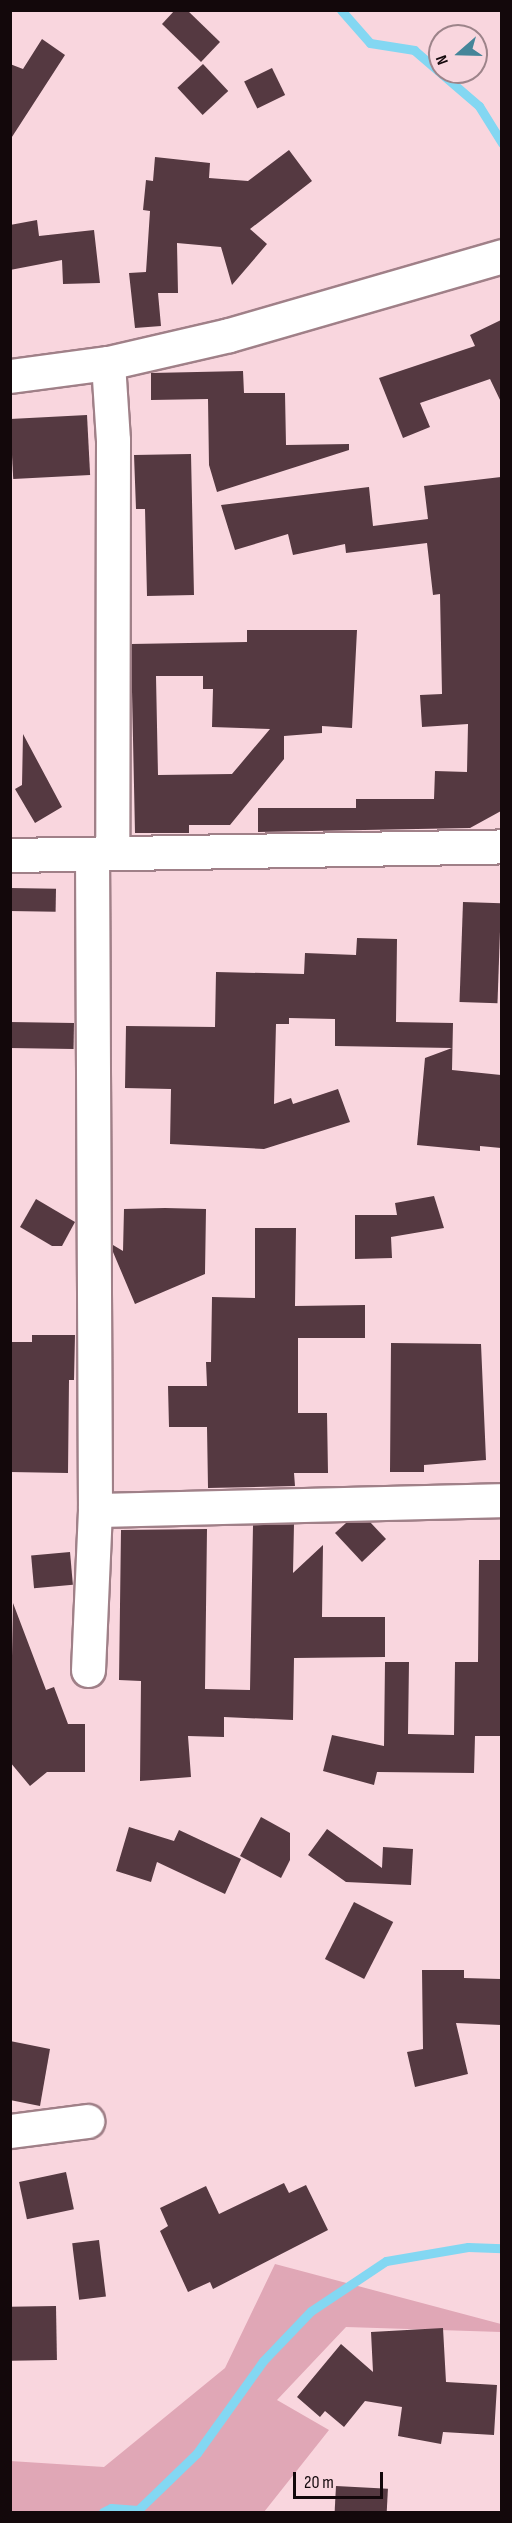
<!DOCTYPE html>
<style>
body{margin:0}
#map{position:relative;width:512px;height:2523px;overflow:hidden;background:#f9d6de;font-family:"Sofia Sans Condensed",sans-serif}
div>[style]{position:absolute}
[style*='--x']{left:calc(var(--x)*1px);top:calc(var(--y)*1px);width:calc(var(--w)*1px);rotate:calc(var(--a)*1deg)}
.green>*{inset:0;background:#e0a7b6}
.stream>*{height:9px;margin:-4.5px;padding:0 4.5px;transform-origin:4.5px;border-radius:4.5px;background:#83d7f2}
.building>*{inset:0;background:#553941;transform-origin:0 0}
.roads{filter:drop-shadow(2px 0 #a08088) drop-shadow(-2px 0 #a08088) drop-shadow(0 2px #a08088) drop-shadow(0 -2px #a08088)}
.minor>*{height:33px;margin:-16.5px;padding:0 16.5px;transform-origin:16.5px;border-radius:16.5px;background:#fff}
span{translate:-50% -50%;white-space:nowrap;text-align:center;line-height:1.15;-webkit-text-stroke:6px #f9d6de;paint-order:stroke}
.frame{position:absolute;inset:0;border:12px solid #13080b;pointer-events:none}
.north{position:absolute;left:428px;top:24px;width:60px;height:60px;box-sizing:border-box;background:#f9d6de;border:2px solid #9d848a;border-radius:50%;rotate:250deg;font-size:16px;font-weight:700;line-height:24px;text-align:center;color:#13080b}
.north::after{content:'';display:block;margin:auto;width:21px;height:27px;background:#458599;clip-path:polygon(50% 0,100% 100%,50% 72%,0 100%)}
.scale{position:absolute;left:293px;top:2472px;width:90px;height:27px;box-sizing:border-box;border:3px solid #13080b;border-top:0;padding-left:8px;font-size:18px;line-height:21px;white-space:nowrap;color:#13080b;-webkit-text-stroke:4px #f9d6de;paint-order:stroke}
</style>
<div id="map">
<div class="green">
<div style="clip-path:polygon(275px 2264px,501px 2324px,501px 2332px,346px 2327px,277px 2400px,329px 2430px,264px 2512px,11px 2512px,10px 2461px,104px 2467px,225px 2368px)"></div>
</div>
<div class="stream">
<div style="--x:341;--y:10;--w:44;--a:48.7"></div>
<div style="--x:370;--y:43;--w:45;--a:9"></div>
<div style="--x:414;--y:50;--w:86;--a:40.7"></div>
<div style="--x:479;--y:106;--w:44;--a:58.1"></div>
<div style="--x:103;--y:2512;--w:9;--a:-27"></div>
<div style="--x:111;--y:2508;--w:27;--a:4"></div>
<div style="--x:138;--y:2510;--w:82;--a:-44"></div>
<div style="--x:197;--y:2453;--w:113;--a:-54.3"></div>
<div style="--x:263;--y:2361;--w:69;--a:-46.2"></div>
<div style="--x:311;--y:2311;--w:90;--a:-33.7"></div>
<div style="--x:386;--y:2261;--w:83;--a:-9.7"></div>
<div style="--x:468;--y:2247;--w:34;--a:2"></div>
</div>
<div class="building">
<div style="clip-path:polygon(175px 10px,187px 10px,220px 42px,201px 62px,162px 24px)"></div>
<div style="clip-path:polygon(42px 39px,65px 55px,10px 140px,10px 64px,23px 69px)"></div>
<div style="left:203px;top:64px;width:37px;height:35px;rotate:47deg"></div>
<div style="left:272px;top:68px;width:30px;height:31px;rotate:64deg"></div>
<div style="clip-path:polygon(289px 150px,312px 181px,250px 229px,267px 244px,232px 285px,221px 247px,177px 243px,178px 293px,158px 293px,161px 326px,135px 328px,129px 273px,146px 272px,150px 211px,143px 210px,146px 180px,153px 181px,155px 157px,210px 163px,209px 178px,248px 181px)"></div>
<div style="clip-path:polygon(37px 220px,39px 236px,94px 230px,100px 283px,63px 284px,62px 260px,10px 270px,10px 225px)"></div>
<div style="clip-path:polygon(501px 320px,501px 402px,490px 379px,420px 403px,430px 427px,403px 438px,379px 378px,475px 346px,470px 335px)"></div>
<div style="clip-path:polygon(243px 371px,244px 393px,285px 393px,286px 445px,349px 444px,349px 450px,217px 492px,209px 465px,208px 399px,151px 400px,151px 373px)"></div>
<div style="left:87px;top:415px;width:60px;height:77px;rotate:87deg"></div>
<div style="clip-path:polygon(191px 454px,194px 595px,147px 596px,145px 509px,136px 509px,134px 455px)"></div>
<div style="clip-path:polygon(501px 477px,501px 811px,470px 828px,258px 832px,258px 808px,356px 808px,356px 799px,434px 799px,435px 771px,467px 772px,468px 724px,422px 727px,420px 695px,442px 694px,440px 594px,433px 595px,427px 543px,346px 553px,345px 544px,293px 555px,288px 534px,235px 550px,221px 505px,369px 487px,373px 526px,428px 519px,424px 486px)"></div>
<div style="clip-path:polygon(evenodd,247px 630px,357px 630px,352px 728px,322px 726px,322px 733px,284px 736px,284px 759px,230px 825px,189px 825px,189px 833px,135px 833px,131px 644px,247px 642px,247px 630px,156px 676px,203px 676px,203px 689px,213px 689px,212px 727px,270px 729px,232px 774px,158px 775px,156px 676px)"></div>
<div style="clip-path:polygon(23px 734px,62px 807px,35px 823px,15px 789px,22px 785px)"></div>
<div style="left:10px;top:888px;width:46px;height:23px;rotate:1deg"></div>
<div style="left:463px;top:902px;width:38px;height:100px;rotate:2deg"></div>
<div style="clip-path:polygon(357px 938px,397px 939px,396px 1022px,453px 1023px,452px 1070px,501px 1075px,501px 1148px,480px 1146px,480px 1151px,417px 1145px,425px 1058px,452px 1048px,335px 1046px,335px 1019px,289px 1018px,289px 1024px,276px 1024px,274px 1104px,291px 1098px,293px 1104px,338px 1089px,350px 1122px,264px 1149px,170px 1144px,171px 1089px,125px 1088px,126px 1026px,215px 1027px,216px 972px,304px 974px,305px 953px,356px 955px)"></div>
<div style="left:10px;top:1022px;width:64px;height:26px;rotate:1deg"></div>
<div style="clip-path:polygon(434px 1196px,444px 1228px,391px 1237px,392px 1258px,355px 1259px,355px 1215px,397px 1215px,395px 1203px)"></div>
<div style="clip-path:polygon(36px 1199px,75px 1222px,62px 1246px,52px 1246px,20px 1227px)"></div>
<div style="clip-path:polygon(165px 1208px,206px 1209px,205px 1274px,135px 1304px,113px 1252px,113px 1245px,123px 1251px,124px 1209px)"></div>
<div style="clip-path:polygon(255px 1228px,296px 1228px,295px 1306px,365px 1305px,365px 1338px,298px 1338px,298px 1413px,327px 1413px,328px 1473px,294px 1473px,295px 1486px,208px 1488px,207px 1427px,169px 1427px,168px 1386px,207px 1386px,206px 1362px,211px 1362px,212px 1297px,255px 1298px)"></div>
<div style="clip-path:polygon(32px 1335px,75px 1335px,74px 1380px,69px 1380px,68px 1473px,10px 1472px,10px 1342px,32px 1342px)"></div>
<div style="clip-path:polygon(391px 1343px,481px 1344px,486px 1460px,424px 1465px,424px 1472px,390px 1472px)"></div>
<div style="clip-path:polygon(370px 1522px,386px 1539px,362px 1562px,335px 1533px,346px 1523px)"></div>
<div style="clip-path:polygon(294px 1524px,293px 1573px,323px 1545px,322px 1617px,385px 1617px,385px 1657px,294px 1658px,293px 1720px,224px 1717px,224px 1737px,188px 1736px,191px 1777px,140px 1781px,141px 1681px,119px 1680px,121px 1530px,207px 1529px,205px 1689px,250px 1690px,253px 1525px)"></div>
<div style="left:70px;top:1552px;width:33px;height:39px;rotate:85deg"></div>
<div style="clip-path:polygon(479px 1560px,501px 1560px,501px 1736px,475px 1736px,474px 1773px,377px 1772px,374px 1785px,323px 1771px,332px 1735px,384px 1746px,385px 1662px,409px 1662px,408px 1734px,454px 1735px,455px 1662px,478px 1662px)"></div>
<div style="clip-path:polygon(13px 1603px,46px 1690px,54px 1687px,68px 1724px,85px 1724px,85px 1772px,47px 1772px,30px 1786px,10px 1762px)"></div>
<div style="clip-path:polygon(261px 1817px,290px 1833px,290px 1860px,281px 1878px,240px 1856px)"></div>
<div style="clip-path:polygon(129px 1827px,174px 1841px,179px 1830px,241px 1859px,225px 1894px,157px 1862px,151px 1882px,116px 1871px)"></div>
<div style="clip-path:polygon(327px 1829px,382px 1868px,383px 1847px,413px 1849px,411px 1885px,346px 1882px,308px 1855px)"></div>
<div style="left:354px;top:1902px;width:44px;height:64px;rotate:27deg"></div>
<div style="clip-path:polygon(422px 1970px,464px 1970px,464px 1978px,501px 1979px,501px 2025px,456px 2023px,468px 2074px,415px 2087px,407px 2052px,423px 2049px)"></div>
<div style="clip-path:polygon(10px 2041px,50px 2049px,40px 2106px,10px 2100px)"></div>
<div style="left:66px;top:2172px;width:38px;height:48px;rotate:78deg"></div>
<div style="clip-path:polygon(284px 2183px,289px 2193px,306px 2185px,328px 2230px,213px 2289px,210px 2282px,188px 2292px,160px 2231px,168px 2226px,160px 2208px,206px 2186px,219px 2214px)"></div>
<div style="left:99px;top:2240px;width:57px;height:27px;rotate:83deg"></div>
<div style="left:56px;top:2306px;width:54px;height:46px;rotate:89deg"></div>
<div style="clip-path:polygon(443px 2328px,446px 2382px,497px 2385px,494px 2435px,443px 2432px,441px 2444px,398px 2436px,402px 2407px,365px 2401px,344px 2427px,325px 2411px,320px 2417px,297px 2397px,341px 2344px,373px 2372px,371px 2332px)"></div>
<div style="left:336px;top:2486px;width:52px;height:26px;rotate:3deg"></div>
</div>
<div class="roads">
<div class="minor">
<div style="--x:108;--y:363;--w:77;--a:86.3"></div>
<div style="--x:113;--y:440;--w:413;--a:90.1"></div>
<div style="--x:10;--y:376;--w:99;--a:-7.6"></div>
<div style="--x:108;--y:363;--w:124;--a:-13"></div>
<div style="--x:229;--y:335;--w:284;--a:-16.1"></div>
<div style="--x:10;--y:855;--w:492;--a:-1"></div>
<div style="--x:95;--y:1510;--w:407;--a:-1.4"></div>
<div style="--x:88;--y:1670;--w:160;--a:-87.5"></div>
<div style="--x:95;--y:1510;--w:656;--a:-90.26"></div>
<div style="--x:10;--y:2131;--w:78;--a:-7.4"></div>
</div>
</div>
<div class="frame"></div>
<div class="north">N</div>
<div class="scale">20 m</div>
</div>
